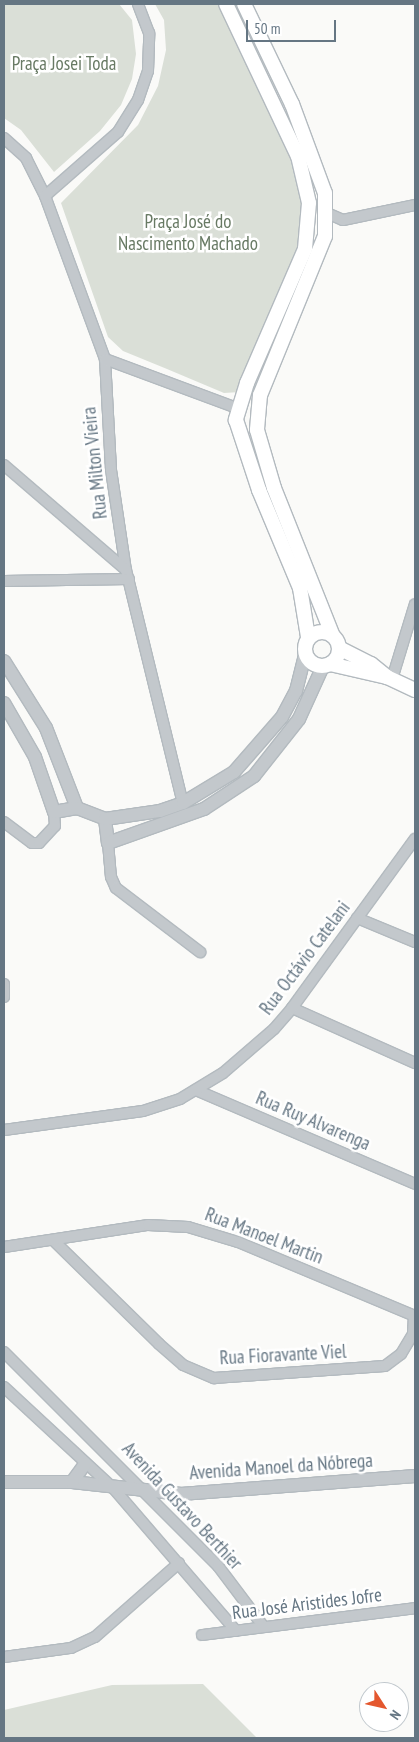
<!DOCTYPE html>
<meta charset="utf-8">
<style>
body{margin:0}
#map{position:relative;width:419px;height:1742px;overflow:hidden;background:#fafaf8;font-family:"PT Sans Narrow",sans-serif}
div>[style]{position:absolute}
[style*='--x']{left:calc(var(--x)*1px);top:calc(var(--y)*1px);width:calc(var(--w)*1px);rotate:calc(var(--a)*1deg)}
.green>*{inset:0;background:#dadfd7}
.roads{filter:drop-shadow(1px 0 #b3babf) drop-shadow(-1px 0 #b3babf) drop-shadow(0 1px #b3babf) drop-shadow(0 -1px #b3babf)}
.minor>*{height:10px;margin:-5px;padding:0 5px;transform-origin:5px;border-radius:5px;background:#c3c8cc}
.tertiary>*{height:12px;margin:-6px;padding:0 6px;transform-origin:6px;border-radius:6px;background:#c3c8cc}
.secondary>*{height:14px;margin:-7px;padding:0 7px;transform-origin:7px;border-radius:7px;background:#fff}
.secondary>.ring{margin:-7px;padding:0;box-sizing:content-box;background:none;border:14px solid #fff;border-radius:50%}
span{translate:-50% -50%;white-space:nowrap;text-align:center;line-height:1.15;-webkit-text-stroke:5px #fff;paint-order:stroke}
.park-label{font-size:19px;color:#687a64}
.street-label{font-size:19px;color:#657683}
.frame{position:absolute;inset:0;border:5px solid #657683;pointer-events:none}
.north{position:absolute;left:359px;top:1682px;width:50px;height:50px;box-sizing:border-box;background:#fff;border:1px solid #c1c8cd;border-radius:50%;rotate:125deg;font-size:14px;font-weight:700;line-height:20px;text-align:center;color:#657683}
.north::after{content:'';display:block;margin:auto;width:18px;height:22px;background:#e4572e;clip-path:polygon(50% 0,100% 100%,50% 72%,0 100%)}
.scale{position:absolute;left:246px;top:20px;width:90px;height:22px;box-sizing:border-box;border:2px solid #657683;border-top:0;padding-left:6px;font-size:15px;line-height:18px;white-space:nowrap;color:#657683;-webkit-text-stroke:4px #fff;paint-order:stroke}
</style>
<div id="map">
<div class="green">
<div style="clip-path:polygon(4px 4px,119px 4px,132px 20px,136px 54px,132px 79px,121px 105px,100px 131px,54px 172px,21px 130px,4px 118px)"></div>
<div style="clip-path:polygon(155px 4px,220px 4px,302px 184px,304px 210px,298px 252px,240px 392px,224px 393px,167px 369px,123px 351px,108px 337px,61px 203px,138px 125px,158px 86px,166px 50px,164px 20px)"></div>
<div style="clip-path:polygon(203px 1684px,257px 1738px,4px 1738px,4px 1710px,112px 1685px)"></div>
</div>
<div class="roads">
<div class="minor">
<div style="--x:4;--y:138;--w:30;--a:42"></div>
<div style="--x:26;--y:158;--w:42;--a:63.4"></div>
<div style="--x:45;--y:196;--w:174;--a:69.8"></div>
<div style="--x:105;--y:359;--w:111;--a:86.9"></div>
<div style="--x:111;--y:470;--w:101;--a:81.5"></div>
<div style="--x:126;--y:570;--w:240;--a:76.3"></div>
<div style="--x:45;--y:196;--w:97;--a:-41.2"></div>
<div style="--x:118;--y:132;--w:38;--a:-58"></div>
<div style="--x:138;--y:100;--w:31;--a:-71"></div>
<div style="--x:148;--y:71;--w:38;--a:-88"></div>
<div style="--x:149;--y:33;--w:31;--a:-111"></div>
<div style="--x:327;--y:213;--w:17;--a:24"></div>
<div style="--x:343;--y:220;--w:74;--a:-11.8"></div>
<div style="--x:105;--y:359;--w:141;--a:20.4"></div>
<div style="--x:4;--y:465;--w:161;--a:40.7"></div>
<div style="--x:4;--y:581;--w:125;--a:-0.9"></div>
<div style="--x:392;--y:679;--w:78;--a:-73"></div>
<div style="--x:4;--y:822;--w:35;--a:37"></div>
<div style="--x:32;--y:843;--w:7;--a:0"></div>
<div style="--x:39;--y:843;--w:23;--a:-47"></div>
<div style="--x:55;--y:826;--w:14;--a:-94"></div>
<div style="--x:108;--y:843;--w:34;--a:85"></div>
<div style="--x:111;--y:877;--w:12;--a:66"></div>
<div style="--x:116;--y:888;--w:106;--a:37.3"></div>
<div style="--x:357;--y:918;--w:63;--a:22.5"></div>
<div style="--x:4;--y:984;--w:13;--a:90"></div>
<div style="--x:292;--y:1008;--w:135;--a:24.1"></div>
<div style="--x:196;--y:1090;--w:238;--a:23.2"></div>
<div style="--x:4;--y:1130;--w:140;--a:-7.8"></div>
<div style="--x:143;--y:1111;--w:39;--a:-18"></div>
<div style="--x:180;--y:1099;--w:50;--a:-31.2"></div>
<div style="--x:223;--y:1073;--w:67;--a:-40.8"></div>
<div style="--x:274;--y:1029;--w:28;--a:-49"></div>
<div style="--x:292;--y:1008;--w:209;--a:-54"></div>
<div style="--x:54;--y:1241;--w:147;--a:44.4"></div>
<div style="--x:159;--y:1344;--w:32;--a:41"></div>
<div style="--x:183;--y:1365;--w:34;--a:23"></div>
<div style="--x:214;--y:1378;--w:171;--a:-4"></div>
<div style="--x:385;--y:1366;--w:20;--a:-37"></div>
<div style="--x:401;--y:1354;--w:23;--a:-59"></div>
<div style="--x:413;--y:1334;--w:18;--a:-87"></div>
<div style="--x:4;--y:1247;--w:146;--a:-8.7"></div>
<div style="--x:148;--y:1225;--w:40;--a:2.9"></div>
<div style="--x:188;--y:1227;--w:52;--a:16.7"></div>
<div style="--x:238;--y:1242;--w:192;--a:22.7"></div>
<div style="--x:4;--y:1352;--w:303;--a:45"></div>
<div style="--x:218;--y:1566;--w:76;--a:53"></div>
<div style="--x:4;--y:1387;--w:150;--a:42.8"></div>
<div style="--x:114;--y:1489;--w:187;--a:49.3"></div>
<div style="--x:202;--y:1635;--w:215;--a:-7.2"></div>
<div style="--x:4;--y:1657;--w:68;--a:-7.7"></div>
<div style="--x:71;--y:1648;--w:26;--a:-25"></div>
<div style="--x:95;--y:1637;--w:112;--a:-41.4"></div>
</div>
<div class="tertiary">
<div style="--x:4;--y:661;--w:79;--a:57.9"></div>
<div style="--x:46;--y:728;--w:86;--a:68.8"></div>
<div style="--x:4;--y:703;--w:62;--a:60.1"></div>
<div style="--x:35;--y:757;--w:58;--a:70.9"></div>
<div style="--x:54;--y:812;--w:23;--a:-10"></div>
<div style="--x:77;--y:808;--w:30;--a:21"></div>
<div style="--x:105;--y:819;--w:24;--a:83"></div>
<div style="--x:108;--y:843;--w:102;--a:-19.5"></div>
<div style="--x:204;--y:809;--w:60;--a:-33.4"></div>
<div style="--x:254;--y:776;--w:73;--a:-51.7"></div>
<div style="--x:299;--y:719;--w:58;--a:-65.6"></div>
<div style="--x:105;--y:819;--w:56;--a:-8.3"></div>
<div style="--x:160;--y:811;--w:24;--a:-19"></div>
<div style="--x:183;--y:803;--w:60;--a:-31.3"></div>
<div style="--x:234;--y:772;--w:73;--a:-48.9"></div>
<div style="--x:282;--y:717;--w:30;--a:-62"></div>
<div style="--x:296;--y:691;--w:38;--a:-76"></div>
<div style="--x:4;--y:1482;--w:68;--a:0"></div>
<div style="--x:72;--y:1482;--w:110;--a:6.3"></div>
<div style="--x:181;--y:1494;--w:235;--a:-4.4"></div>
<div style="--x:72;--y:1482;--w:22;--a:-54"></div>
</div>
<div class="secondary">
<div style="--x:226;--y:4;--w:168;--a:64.7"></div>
<div style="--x:298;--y:156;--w:48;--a:76.8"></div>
<div style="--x:309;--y:203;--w:46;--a:95"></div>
<div style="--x:305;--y:249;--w:146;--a:113.4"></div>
<div style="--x:247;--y:383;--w:39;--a:107"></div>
<div style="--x:236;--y:420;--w:74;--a:71.8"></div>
<div style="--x:259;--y:490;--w:106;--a:67.3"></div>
<div style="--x:300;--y:588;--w:50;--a:80.7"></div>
<div style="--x:244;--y:4;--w:111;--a:64.4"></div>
<div style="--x:292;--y:104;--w:95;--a:69.7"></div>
<div style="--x:325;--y:193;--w:43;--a:90"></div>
<div style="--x:325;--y:236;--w:172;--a:112.2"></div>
<div style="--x:260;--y:395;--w:35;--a:95"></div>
<div style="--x:257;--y:430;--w:60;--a:73.7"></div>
<div style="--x:274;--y:488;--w:159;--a:68.3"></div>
<div class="ring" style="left:305px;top:632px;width:20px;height:20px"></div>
<div style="--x:339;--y:648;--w:36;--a:27"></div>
<div style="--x:371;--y:664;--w:21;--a:39"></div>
<div style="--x:330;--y:664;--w:58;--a:12.8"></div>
<div style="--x:387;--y:677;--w:31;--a:25"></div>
</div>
</div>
<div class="park-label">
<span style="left:64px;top:64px">Praça Josei Toda</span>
<span style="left:188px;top:233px">Praça José do<br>Nascimento Machado</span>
</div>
<div class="street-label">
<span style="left:95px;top:463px;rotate:-96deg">Rua Milton Vieira</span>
<span style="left:305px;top:958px;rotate:-53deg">Rua Octávio Catelani</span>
<span style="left:313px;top:1121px;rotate:23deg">Rua Ruy Alvarenga</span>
<span style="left:264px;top:1236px;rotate:21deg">Rua Manoel Martin</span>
<span style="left:283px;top:1355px;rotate:-3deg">Rua Fioravante Viel</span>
<span style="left:281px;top:1467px;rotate:-4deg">Avenida Manoel da Nóbrega</span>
<span style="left:182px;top:1506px;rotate:47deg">Avenida Gustavo Berthier</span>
<span style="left:307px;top:1604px;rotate:-7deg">Rua José Aristides Jofre</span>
</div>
<div class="frame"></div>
<div class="north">N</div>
<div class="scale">50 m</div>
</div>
